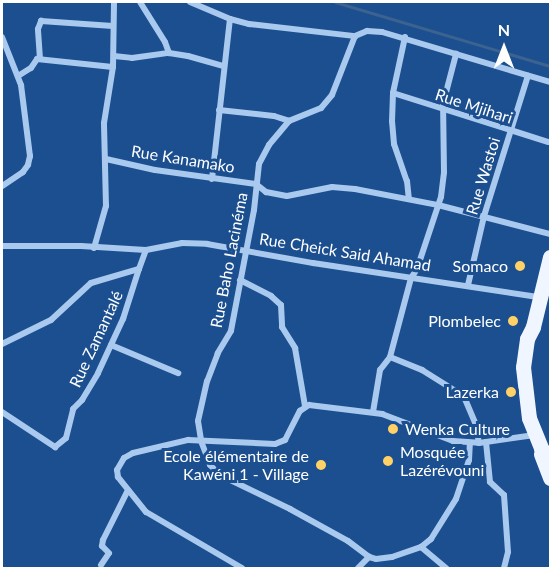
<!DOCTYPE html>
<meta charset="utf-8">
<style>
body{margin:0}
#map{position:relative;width:552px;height:570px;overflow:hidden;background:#1b4f8f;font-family:Lato,sans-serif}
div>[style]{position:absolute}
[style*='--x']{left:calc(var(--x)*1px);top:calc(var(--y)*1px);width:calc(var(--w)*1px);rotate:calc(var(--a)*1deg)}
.stream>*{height:3px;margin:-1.5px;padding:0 1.5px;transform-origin:1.5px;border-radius:1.5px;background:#3c6290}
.minor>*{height:6px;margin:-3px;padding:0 3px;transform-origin:3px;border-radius:3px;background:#a9c9ee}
.primary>*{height:15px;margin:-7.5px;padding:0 7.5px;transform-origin:7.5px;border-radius:7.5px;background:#f0f6ff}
.dots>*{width:16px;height:16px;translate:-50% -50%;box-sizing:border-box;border:3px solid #1b4f8f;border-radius:50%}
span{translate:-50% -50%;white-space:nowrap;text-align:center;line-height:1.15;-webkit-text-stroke:6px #1b4f8f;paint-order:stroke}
.street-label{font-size:16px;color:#fff}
.poi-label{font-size:16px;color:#fff}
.right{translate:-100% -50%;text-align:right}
.left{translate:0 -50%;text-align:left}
.frame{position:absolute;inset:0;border:3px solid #fff;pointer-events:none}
.north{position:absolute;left:474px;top:18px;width:60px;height:60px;-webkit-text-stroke:4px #1b4f8f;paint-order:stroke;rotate:0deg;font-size:16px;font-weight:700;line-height:24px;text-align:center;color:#fff}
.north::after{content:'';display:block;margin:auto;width:21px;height:27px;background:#fff;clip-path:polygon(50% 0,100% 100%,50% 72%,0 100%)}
</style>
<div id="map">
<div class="stream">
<div style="--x:335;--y:2;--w:224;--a:16.6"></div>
</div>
<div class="minor">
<div style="--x:140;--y:2;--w:47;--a:58"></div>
<div style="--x:165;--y:42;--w:12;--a:70"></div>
<div style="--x:190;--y:2;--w:43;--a:23"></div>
<div style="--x:230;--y:19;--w:20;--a:15"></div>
<div style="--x:249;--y:24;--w:107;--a:6.5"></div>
<div style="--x:355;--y:36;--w:13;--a:-23"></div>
<div style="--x:367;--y:31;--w:15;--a:4"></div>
<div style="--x:382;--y:32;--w:175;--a:16.6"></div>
<div style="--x:355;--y:36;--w:63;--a:111.3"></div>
<div style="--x:332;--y:95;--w:17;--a:130"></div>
<div style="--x:321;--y:108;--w:35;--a:158"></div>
<div style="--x:289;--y:121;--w:31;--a:130"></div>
<div style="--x:269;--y:145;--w:21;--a:118"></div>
<div style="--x:259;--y:164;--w:46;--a:96.2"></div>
<div style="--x:254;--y:210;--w:123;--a:100.8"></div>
<div style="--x:231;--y:331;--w:26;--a:121"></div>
<div style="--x:218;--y:353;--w:30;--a:111"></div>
<div style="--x:207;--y:381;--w:41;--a:102.7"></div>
<div style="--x:198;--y:421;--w:20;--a:81"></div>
<div style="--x:201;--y:441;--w:26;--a:69"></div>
<div style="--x:210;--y:465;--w:14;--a:45"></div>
<div style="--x:220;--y:475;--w:78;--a:25.9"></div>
<div style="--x:290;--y:509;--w:66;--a:28.9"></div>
<div style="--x:348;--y:541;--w:26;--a:37"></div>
<div style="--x:369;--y:557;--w:7;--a:16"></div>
<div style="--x:376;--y:559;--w:16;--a:-7"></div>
<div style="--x:392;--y:557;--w:31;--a:-19"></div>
<div style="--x:421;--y:547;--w:13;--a:-39"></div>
<div style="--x:431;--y:539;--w:47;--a:-58"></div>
<div style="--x:456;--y:499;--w:41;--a:-71.6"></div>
<div style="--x:469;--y:460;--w:17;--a:-87"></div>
<div style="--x:2;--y:37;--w:52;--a:68.4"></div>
<div style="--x:21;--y:85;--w:72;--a:82.8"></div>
<div style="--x:30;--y:156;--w:9;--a:103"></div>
<div style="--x:28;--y:165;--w:9;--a:126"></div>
<div style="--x:23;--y:172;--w:25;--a:146"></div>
<div style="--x:405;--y:37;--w:57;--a:102.1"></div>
<div style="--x:393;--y:93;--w:28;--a:92"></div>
<div style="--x:392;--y:121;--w:23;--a:85"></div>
<div style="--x:394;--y:144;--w:39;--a:71"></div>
<div style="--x:407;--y:181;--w:18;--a:84"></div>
<div style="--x:114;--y:56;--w:18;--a:6"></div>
<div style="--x:132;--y:58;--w:37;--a:-8"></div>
<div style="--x:169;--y:53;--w:19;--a:9"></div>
<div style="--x:188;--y:56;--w:37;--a:16"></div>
<div style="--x:40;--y:59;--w:30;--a:-94"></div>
<div style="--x:38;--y:29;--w:9;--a:-69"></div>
<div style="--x:41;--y:21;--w:72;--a:4"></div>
<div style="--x:18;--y:76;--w:15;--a:-32"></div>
<div style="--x:31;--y:68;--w:11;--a:-56"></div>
<div style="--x:37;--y:59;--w:76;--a:6"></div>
<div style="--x:393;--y:93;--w:163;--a:17.5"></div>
<div style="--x:219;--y:110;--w:55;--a:6.2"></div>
<div style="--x:274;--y:116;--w:16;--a:18"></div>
<div style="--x:106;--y:159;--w:50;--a:12.7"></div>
<div style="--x:155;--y:170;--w:102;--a:7.9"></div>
<div style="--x:256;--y:184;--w:13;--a:39"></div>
<div style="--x:266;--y:192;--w:21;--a:11"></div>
<div style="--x:287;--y:196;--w:46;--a:-11.3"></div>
<div style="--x:332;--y:187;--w:23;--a:5"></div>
<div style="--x:355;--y:189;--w:85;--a:10.9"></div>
<div style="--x:438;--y:205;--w:116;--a:14.5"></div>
<div style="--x:212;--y:179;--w:161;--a:-83.6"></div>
<div style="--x:2;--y:246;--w:79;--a:0"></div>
<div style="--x:81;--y:246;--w:65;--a:3.5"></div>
<div style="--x:146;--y:250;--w:37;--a:-11"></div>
<div style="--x:182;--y:243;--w:25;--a:2"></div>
<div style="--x:207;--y:244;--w:108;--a:10.2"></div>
<div style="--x:313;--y:263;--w:229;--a:8.6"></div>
<div style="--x:94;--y:248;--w:44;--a:-74.1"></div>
<div style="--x:106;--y:206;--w:83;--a:-91.4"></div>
<div style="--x:104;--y:123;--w:57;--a:-80.9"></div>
<div style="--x:113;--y:67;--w:65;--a:-89.1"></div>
<div style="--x:240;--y:280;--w:35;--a:27"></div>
<div style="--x:271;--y:296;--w:13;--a:42"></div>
<div style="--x:281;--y:305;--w:22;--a:87"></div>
<div style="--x:282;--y:327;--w:25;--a:58"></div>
<div style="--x:295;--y:348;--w:59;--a:80.2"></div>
<div style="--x:468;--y:285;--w:71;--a:-76.9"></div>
<div style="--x:484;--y:216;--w:147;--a:-72.6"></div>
<div style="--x:2;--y:344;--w:55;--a:-26.1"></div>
<div style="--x:51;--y:320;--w:54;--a:-42.8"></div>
<div style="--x:91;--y:283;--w:50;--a:-16.3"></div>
<div style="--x:139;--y:269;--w:20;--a:-70"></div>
<div style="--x:111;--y:345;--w:73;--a:22.7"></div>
<div style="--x:390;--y:357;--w:35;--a:22"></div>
<div style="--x:422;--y:370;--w:40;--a:32"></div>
<div style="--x:456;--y:391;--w:12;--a:42"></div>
<div style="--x:465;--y:399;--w:28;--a:67"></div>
<div style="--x:476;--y:425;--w:18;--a:81"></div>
<div style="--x:2;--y:412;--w:64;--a:33.4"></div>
<div style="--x:55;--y:447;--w:14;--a:-39"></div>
<div style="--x:66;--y:438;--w:30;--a:-76"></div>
<div style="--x:73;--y:409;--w:13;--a:-45"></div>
<div style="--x:82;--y:400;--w:31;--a:-59"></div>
<div style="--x:98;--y:373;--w:60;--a:-65.2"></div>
<div style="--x:123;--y:319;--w:52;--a:-72.3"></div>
<div style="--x:373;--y:412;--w:43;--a:-80.5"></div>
<div style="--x:380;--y:370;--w:16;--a:-52"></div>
<div style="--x:390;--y:357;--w:82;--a:-75.1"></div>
<div style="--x:411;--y:278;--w:11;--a:-56"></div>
<div style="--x:417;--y:269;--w:76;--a:-71.6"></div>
<div style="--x:441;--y:197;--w:25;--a:-83"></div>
<div style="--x:444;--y:172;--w:68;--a:-90.8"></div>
<div style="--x:443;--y:104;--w:52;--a:-75.4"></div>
<div style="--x:486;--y:442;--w:40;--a:84.3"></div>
<div style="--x:490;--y:482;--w:19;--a:43"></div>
<div style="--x:504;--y:495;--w:57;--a:86"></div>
<div style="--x:508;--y:552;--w:16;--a:104"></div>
<div style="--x:421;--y:547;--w:33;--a:40"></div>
<div style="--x:101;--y:565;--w:14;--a:-56"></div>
<div style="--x:109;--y:553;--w:10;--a:-135"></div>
<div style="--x:102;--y:546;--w:6;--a:-81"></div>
<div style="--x:103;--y:540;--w:56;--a:-63.4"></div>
<div style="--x:242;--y:568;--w:111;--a:-149.7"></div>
<div style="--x:146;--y:512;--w:45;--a:-128.7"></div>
<div style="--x:118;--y:477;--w:7;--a:-98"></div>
<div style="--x:117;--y:470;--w:14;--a:-60"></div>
<div style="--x:124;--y:458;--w:10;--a:-29"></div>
<div style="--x:133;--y:453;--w:57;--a:-13.3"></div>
<div style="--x:188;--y:440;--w:87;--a:2.6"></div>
<div style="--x:275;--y:444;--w:11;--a:-22"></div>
<div style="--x:285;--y:440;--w:33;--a:-63"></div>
<div style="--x:300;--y:411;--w:11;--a:-34"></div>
<div style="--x:309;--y:405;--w:74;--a:7"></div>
<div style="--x:382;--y:414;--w:76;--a:20.8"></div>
<div style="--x:453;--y:441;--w:26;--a:4"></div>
<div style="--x:479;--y:443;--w:56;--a:-8.3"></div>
<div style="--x:358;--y:568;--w:16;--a:-45"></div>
</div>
<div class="primary">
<div style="--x:550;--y:257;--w:72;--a:103.7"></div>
<div style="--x:533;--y:327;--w:13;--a:117"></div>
<div style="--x:527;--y:339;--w:28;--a:98"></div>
<div style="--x:523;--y:367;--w:51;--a:83.3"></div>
<div style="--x:529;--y:418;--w:32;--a:68"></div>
<div style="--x:541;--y:448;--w:17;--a:57"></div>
<div style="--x:541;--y:454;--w:26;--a:69"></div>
</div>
<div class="dots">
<div style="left:520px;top:266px;background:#ffd166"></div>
<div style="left:513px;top:321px;background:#ffd166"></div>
<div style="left:511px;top:392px;background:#ffd166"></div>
<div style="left:393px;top:429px;background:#ffd166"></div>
<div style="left:388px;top:461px;background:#ffd166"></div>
<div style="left:321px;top:465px;background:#ffd166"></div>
</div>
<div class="street-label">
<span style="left:474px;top:106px;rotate:18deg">Rue Mjihari</span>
<span style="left:183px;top:159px;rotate:9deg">Rue Kanamako</span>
<span style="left:483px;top:176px;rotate:-73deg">Rue Wastoi</span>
<span style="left:345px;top:252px;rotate:9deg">Rue Cheick Said Ahamad</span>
<span style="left:229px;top:260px;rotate:-79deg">Rue Baho Lacinéma</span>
<span style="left:96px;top:339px;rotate:-65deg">Rue Zamantalé</span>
</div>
<div class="poi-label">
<span class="right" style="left:508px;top:266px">Somaco</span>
<span class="right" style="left:501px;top:321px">Plombelec</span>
<span class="right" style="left:499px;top:392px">Lazerka</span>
<span class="left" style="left:405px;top:429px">Wenka Culture</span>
<span class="left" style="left:400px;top:461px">Mosquée<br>Lazérévouni</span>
<span class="right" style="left:309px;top:465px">Ecole élémentaire de<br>Kawéni 1 - Village</span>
</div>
<div class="frame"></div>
<div class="north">N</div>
</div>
